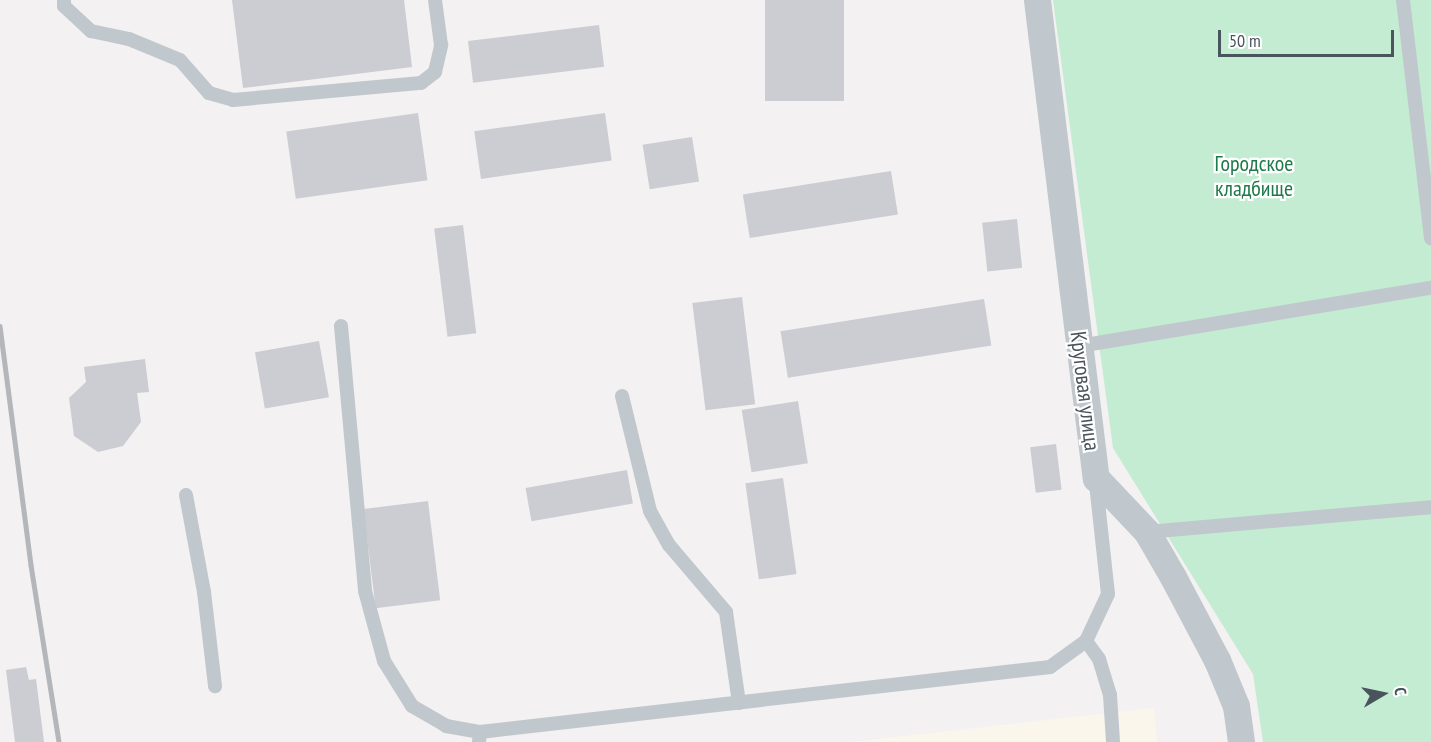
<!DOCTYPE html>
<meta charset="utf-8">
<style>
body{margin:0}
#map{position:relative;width:1431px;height:742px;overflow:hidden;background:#f3f1f1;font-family:"PT Sans Narrow",sans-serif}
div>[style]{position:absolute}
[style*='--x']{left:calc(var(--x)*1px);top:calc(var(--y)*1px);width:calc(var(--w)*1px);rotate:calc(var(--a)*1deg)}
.commercial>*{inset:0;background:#fbf6ec}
.green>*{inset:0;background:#c3ecd2}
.building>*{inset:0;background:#cbcdd3;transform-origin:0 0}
.service>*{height:14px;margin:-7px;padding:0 7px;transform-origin:7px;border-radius:7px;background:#c0c8ce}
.minor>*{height:27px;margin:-13.5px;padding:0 13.5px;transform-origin:13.5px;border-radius:13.5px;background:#c0c8ce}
.rail>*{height:4.5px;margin:-2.25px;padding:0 2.25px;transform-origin:2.25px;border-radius:2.25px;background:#b3b6ba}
span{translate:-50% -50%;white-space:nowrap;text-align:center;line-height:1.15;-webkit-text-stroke:4.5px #fff;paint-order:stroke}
.park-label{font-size:22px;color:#1f794a}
.street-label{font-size:22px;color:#4a545d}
.north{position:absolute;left:1353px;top:664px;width:60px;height:60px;-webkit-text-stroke:4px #fff;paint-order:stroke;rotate:81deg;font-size:16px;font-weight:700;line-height:24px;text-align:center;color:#4a545d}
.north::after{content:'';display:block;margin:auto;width:21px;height:27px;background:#4a545d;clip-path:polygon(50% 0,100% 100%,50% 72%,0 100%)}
.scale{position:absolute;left:1218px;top:30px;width:176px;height:27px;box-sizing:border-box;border:3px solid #4a545d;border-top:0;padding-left:8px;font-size:18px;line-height:21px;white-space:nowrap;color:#4a545d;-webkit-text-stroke:4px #fff;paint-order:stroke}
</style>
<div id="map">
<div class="commercial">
<div style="clip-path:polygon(1154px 708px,1157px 742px,851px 742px)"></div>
</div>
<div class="green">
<div style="clip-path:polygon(1053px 0,1431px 0,1431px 742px,1263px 742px,1253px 674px,1113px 448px)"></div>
</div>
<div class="building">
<div style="clip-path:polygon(232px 0,404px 0,412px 67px,243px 88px)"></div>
<div style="left:765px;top:0;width:79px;height:101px"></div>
<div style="left:599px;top:25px;width:42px;height:132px;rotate:83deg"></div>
<div style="left:418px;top:113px;width:68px;height:133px;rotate:82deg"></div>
<div style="left:605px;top:113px;width:48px;height:132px;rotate:82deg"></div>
<div style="left:692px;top:137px;width:45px;height:50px;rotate:81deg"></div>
<div style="left:891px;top:171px;width:44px;height:150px;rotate:81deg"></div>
<div style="left:1017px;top:219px;width:49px;height:35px;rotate:84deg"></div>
<div style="left:463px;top:225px;width:109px;height:29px;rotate:83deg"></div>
<div style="left:742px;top:297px;width:108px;height:50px;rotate:83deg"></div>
<div style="left:984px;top:299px;width:47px;height:206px;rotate:81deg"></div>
<div style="left:319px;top:341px;width:57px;height:65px;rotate:80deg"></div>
<div style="clip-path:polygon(145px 359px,149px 392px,137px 393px,141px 422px,123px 446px,98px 452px,74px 436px,69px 398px,86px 382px,84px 367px)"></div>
<div style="left:798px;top:401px;width:63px;height:57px;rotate:81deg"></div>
<div style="left:1056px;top:444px;width:46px;height:26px;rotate:83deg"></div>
<div style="left:627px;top:470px;width:34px;height:103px;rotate:80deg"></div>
<div style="left:783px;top:478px;width:97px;height:38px;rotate:82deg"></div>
<div style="left:428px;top:501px;width:100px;height:65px;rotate:83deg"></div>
<div style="clip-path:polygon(26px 667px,29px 680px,36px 679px,44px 742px,15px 742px,6px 670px)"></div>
</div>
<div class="service">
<div style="--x:64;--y:0;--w:6;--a:90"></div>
<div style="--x:64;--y:6;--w:37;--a:43"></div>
<div style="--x:91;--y:31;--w:39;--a:12"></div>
<div style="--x:129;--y:39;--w:55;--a:22.4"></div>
<div style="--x:180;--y:60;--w:44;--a:48.7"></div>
<div style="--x:209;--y:93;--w:25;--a:16"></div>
<div style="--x:233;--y:100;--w:189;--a:-5.2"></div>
<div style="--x:421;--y:83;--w:18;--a:-38"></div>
<div style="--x:435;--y:72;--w:28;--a:-77"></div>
<div style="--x:441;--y:45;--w:45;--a:-97.6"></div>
<div style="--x:1403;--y:0;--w:240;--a:83.3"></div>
<div style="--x:341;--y:326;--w:266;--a:84.8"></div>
<div style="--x:365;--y:591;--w:73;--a:74.8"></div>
<div style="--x:384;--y:661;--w:53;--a:58.1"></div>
<div style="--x:412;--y:706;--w:39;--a:30"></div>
<div style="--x:446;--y:726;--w:35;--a:10"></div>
<div style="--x:1079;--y:346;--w:357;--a:-9.4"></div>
<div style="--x:622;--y:396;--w:118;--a:76.3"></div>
<div style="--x:650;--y:511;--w:39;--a:61"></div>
<div style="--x:669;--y:545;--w:88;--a:49.6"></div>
<div style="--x:726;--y:612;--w:92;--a:81.9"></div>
<div style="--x:186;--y:495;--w:99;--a:79.5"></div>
<div style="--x:204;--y:592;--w:95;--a:83.3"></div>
<div style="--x:1147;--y:532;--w:285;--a:-5"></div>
<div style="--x:1086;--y:641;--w:22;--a:54"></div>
<div style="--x:1099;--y:659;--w:38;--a:73"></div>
<div style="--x:1110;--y:695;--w:47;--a:86.3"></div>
<div style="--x:479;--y:742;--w:10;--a:-84"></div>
<div style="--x:480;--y:732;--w:574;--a:-6.51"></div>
<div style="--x:1050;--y:667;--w:44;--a:-35.8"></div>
<div style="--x:1086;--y:641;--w:52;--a:-64.9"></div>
<div style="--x:1108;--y:594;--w:112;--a:-96.2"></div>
</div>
<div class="minor">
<div style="--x:1037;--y:0;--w:482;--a:83"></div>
<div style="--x:1096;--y:478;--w:74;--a:46.6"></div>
<div style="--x:1147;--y:532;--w:52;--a:60"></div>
<div style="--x:1173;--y:577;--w:94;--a:62.1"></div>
<div style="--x:1217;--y:660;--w:50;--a:67.6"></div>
<div style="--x:1236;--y:706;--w:36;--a:82"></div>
</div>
<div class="rail">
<div style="--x:0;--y:326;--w:241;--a:82.6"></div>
<div style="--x:31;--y:565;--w:179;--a:81"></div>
</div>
<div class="park-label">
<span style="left:1254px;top:176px">Городское<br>кладбище</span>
</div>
<div class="street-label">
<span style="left:1085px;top:391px;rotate:83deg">Круговая улица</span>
</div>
<div class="north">С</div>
<div class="scale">50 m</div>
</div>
